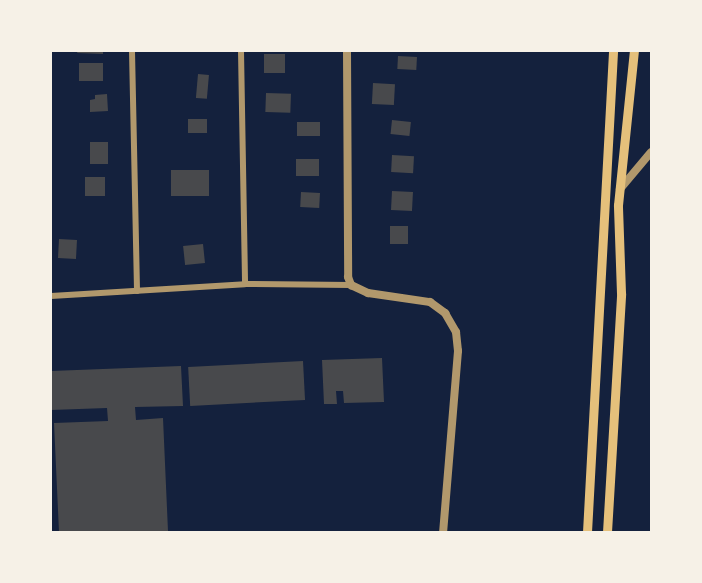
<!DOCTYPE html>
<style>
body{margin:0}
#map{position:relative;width:702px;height:583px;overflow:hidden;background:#14213d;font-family:Mulish,sans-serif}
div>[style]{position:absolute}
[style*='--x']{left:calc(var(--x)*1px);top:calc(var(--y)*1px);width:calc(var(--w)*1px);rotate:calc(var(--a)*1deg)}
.building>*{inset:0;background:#48494c;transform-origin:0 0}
.minor>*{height:6px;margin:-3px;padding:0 3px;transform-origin:3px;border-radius:3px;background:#b1986c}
.tertiary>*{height:8px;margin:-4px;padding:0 4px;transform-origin:4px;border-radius:4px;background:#b1986c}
.secondary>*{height:9px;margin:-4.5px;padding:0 4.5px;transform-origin:4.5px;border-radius:4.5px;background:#e5c07b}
span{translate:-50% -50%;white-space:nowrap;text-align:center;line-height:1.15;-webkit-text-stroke:6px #f6f1e7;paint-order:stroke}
.frame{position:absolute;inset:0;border:52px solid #f6f1e7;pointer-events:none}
</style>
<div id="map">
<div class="building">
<div style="clip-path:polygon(78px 51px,103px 51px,103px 54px,77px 53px)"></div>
<div style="left:264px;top:54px;width:21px;height:19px"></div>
<div style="left:398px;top:56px;width:19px;height:13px;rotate:3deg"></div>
<div style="left:79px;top:63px;width:24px;height:18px"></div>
<div style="left:198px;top:74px;width:11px;height:24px;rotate:5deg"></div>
<div style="left:373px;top:83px;width:22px;height:21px;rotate:3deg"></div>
<div style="left:266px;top:93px;width:25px;height:19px;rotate:2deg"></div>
<div style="clip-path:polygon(107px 94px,108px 111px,90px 112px,90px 100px,95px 99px,95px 95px)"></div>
<div style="left:207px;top:119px;width:14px;height:19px;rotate:90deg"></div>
<div style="left:392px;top:120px;width:19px;height:14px;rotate:6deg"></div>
<div style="left:297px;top:122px;width:23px;height:14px"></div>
<div style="left:90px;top:142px;width:18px;height:22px"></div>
<div style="left:392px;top:155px;width:22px;height:17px;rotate:3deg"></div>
<div style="left:296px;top:159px;width:23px;height:17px"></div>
<div style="left:171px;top:170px;width:38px;height:26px"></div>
<div style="left:85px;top:177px;width:20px;height:19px"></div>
<div style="left:392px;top:191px;width:21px;height:19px;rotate:3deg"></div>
<div style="left:301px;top:192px;width:19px;height:15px;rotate:3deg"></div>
<div style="left:390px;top:226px;width:18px;height:18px"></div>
<div style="left:59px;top:239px;width:18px;height:19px;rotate:3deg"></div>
<div style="left:203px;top:244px;width:19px;height:20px;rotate:84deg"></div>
<div style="clip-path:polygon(382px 358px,384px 402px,344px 403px,343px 391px,336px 391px,337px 404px,324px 404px,322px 360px)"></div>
<div style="left:303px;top:361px;width:39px;height:115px;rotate:87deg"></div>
<div style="clip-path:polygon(181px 366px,183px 406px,135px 407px,136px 420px,163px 418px,168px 531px,59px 532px,54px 423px,108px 421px,107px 408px,51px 410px,51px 371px)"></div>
</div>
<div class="minor">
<div style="--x:132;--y:51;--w:240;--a:88.8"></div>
<div style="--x:241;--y:51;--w:233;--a:89"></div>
<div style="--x:51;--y:296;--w:194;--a:-3.5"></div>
<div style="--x:245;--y:284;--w:106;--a:0.5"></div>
</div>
<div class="tertiary">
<div style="--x:347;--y:51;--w:226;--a:89.7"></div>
<div style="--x:348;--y:277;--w:9;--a:69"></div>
<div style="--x:351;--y:285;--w:19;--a:25"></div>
<div style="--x:368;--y:293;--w:63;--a:8.3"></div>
<div style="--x:430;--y:302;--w:19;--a:36"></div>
<div style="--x:445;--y:313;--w:22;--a:60"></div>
<div style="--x:456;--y:332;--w:19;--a:84"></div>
<div style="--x:458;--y:351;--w:182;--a:94.7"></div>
<div style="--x:620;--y:189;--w:48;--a:-50"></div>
</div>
<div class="secondary">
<div style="--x:587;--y:532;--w:482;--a:-86.9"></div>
<div style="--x:607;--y:532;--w:239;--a:-86.6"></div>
<div style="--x:621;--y:293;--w:88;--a:-92"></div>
<div style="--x:618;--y:205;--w:155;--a:-84.1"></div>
</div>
<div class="frame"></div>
</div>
